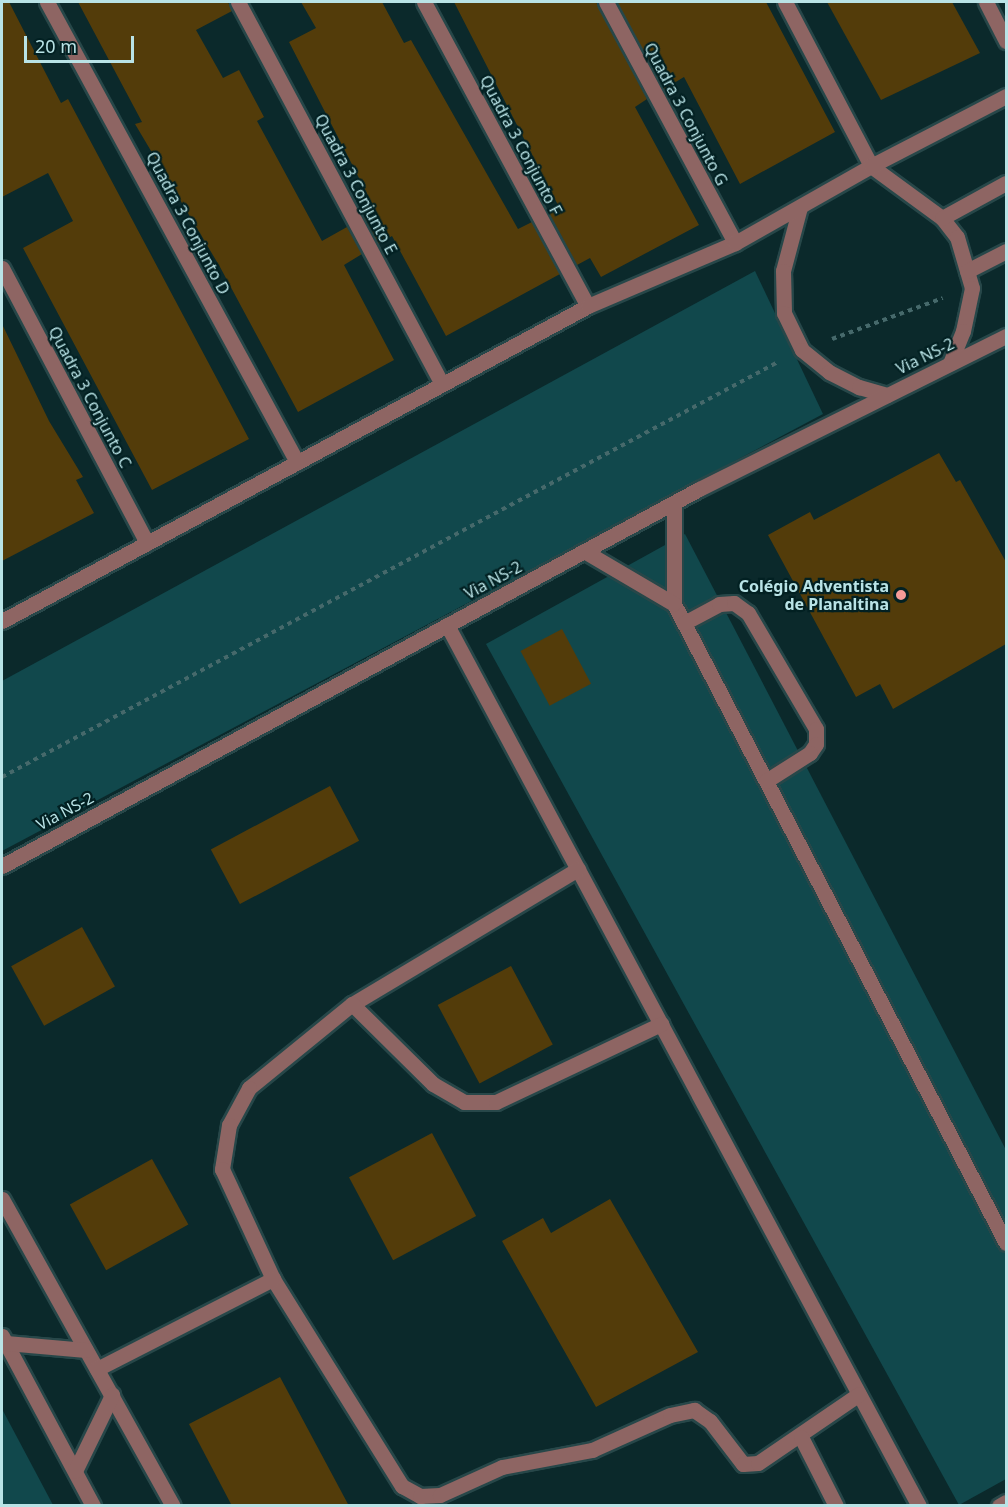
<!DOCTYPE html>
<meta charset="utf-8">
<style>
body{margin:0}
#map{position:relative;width:1008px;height:1507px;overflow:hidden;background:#0b292b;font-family:"Noto Sans",sans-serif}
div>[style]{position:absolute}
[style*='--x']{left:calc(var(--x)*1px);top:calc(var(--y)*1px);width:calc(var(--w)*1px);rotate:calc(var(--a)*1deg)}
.green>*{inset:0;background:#11484c}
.building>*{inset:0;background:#533c0a;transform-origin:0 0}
.path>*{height:4px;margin-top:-2px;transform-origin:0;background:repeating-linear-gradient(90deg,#46696b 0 4.5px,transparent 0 9px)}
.roads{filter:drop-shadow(2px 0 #274749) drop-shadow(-2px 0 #274749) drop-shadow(0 2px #274749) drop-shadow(0 -2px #274749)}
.minor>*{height:15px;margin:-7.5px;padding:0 7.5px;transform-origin:7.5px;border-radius:7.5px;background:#8e6563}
.dots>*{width:16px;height:16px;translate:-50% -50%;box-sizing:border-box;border:3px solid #022022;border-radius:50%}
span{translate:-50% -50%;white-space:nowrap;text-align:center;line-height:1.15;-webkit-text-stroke:4.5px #022022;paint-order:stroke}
.street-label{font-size:16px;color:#b9e3e6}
.poi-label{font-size:16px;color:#b9e3e6;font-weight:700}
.right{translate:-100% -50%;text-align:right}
.frame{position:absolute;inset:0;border:3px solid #b9e3e6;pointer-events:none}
.scale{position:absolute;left:24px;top:36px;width:110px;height:27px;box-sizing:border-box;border:3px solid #b9e3e6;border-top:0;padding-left:8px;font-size:18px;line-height:21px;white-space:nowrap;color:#b9e3e6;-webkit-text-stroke:4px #022022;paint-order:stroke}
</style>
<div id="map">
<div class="green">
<div style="clip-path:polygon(755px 271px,823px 414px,2px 851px,2px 681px)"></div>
<div style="clip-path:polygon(685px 534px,1006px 1150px,1006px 1479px,959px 1505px,486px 644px)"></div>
<div style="clip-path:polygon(2px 1409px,53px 1505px,3px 1505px)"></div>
</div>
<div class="building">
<div style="clip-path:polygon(2px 2px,9px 2px,61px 103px,68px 99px,249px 439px,152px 490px,23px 248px,73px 221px,48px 173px,2px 197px)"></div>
<div style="clip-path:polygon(78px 2px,228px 2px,232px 11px,196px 30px,223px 78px,239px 70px,264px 117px,257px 121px,322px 241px,347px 227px,362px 254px,344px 265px,394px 360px,298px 412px,220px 267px,135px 124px,142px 122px)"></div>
<div style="clip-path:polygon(301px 2px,382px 2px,404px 43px,411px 40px,518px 229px,532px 222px,560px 274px,446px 336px,392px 236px,378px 244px,364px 218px,376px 211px,289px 42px,316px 28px)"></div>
<div style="clip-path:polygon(454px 2px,596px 2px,647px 99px,635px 107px,699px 225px,601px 277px,590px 258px,577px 265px,549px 213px,559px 207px)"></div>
<div style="clip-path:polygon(617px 2px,766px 2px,835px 132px,740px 184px,684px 77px,664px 89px)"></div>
<div style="clip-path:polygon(827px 2px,952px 2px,980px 53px,881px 100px)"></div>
<div style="clip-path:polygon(2px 324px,49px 421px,83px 477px,76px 480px,94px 513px,2px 561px)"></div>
<div style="clip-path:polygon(939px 453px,956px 482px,960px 480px,1006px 562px,1006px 644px,893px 709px,880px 684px,856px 697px,768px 535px,810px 512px,814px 520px)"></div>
<div style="left:562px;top:629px;width:62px;height:47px;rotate:62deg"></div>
<div style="left:330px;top:786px;width:62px;height:135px;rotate:62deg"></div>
<div style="left:82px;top:927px;width:68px;height:81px;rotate:61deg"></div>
<div style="left:511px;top:966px;width:89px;height:83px;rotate:62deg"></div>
<div style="left:432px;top:1133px;width:94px;height:94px;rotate:62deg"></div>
<div style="left:152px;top:1159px;width:75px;height:94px;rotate:61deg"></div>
<div style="clip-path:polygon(610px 1199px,698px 1352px,596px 1407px,502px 1241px,543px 1218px,551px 1233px)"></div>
<div style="clip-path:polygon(280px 1377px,349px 1506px,232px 1506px,189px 1424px)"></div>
</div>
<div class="path">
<div style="--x:832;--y:339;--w:118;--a:-20.3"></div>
<div style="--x:2;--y:777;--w:880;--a:-28.14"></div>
</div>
<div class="roads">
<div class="minor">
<div style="--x:47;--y:2;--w:524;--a:61.48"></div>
<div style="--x:238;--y:2;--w:433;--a:61.9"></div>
<div style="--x:424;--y:2;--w:345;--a:61.7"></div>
<div style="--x:606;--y:2;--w:273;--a:61.8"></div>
<div style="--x:785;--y:2;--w:185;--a:62.3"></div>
<div style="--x:871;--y:166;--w:88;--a:36.2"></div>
<div style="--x:942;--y:218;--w:24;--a:52"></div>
<div style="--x:957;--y:237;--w:53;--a:73.6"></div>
<div style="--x:972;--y:288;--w:44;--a:101.8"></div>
<div style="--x:963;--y:331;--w:35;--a:112"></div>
<div style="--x:986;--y:2;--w:44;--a:62.9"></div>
<div style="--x:800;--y:207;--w:66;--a:104.9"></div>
<div style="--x:783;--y:271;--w:42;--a:88.6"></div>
<div style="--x:784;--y:313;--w:41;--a:64.1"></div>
<div style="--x:802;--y:350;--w:35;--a:39"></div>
<div style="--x:829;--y:372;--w:34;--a:27"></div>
<div style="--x:859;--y:387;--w:29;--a:16"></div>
<div style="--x:942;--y:218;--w:73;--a:-28.7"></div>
<div style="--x:2;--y:268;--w:311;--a:62.2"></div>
<div style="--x:967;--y:271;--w:44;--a:-27.1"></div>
<div style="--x:674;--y:503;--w:101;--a:90"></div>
<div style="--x:674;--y:604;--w:720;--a:62.55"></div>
<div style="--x:584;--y:551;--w:104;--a:30.5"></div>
<div style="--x:2;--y:621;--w:665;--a:-28.26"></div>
<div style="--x:588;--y:306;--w:160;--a:-23.2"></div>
<div style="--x:735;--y:243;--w:156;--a:-29.5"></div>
<div style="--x:871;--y:166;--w:152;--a:-27.4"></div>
<div style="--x:684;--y:623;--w:40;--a:-28"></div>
<div style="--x:719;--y:604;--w:15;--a:-4"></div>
<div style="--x:734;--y:603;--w:17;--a:36"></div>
<div style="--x:748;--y:613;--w:134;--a:59.6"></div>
<div style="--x:816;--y:729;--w:15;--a:90"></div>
<div style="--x:816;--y:744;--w:11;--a:124"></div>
<div style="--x:810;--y:753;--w:52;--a:147.5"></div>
<div style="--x:447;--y:625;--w:999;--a:61.82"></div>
<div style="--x:2;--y:866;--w:792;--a:-28.41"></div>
<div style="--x:699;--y:489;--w:343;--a:-26.5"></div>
<div style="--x:578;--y:869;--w:263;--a:149.1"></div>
<div style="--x:352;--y:1004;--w:133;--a:140.8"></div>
<div style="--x:249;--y:1088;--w:42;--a:118.4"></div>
<div style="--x:229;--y:1125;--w:45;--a:99"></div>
<div style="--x:222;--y:1169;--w:121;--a:65.1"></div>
<div style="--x:273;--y:1279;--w:244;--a:58.1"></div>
<div style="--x:402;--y:1486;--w:21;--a:29"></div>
<div style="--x:420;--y:1496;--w:20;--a:-3"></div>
<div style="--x:440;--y:1495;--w:68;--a:-24.3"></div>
<div style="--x:502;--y:1467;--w:92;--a:-10.7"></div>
<div style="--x:592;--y:1450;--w:85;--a:-24.2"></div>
<div style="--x:670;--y:1415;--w:25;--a:-12"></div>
<div style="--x:694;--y:1410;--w:19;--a:35"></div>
<div style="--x:710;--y:1421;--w:54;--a:52.5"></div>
<div style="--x:743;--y:1464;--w:15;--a:-4"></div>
<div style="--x:758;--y:1463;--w:122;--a:-34.3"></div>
<div style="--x:352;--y:1004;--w:114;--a:44.6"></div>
<div style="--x:433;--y:1084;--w:36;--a:30"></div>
<div style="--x:464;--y:1102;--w:32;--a:0"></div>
<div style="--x:496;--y:1102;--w:183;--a:-25.3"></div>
<div style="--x:2;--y:1199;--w:351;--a:60.9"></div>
<div style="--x:2;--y:1336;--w:193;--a:61.8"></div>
<div style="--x:6;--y:1343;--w:80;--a:5"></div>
<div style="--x:97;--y:1369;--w:198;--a:-27.1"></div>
<div style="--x:801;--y:1437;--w:77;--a:63.1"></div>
<div style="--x:75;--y:1471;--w:85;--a:-64"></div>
<div style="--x:999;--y:1506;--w:8;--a:-30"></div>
</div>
</div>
<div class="dots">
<div style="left:901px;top:595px;background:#f59b98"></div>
</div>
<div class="street-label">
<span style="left:686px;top:114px;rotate:62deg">Quadra 3 Conjunto G</span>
<span style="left:521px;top:145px;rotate:62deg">Quadra 3 Conjunto F</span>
<span style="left:356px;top:184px;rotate:62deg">Quadra 3 Conjunto E</span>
<span style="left:188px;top:223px;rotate:62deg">Quadra 3 Conjunto D</span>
<span style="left:925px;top:356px;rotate:-26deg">Via NS-2</span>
<span style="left:90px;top:397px;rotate:62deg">Quadra 3 Conjunto C</span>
<span style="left:493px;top:580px;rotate:-28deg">Via NS-2</span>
<span style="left:65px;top:811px;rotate:-28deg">Via NS-2</span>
</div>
<div class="poi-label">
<span class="right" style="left:889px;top:595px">Colégio Adventista<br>de Planaltina</span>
</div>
<div class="frame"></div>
<div class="scale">20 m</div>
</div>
